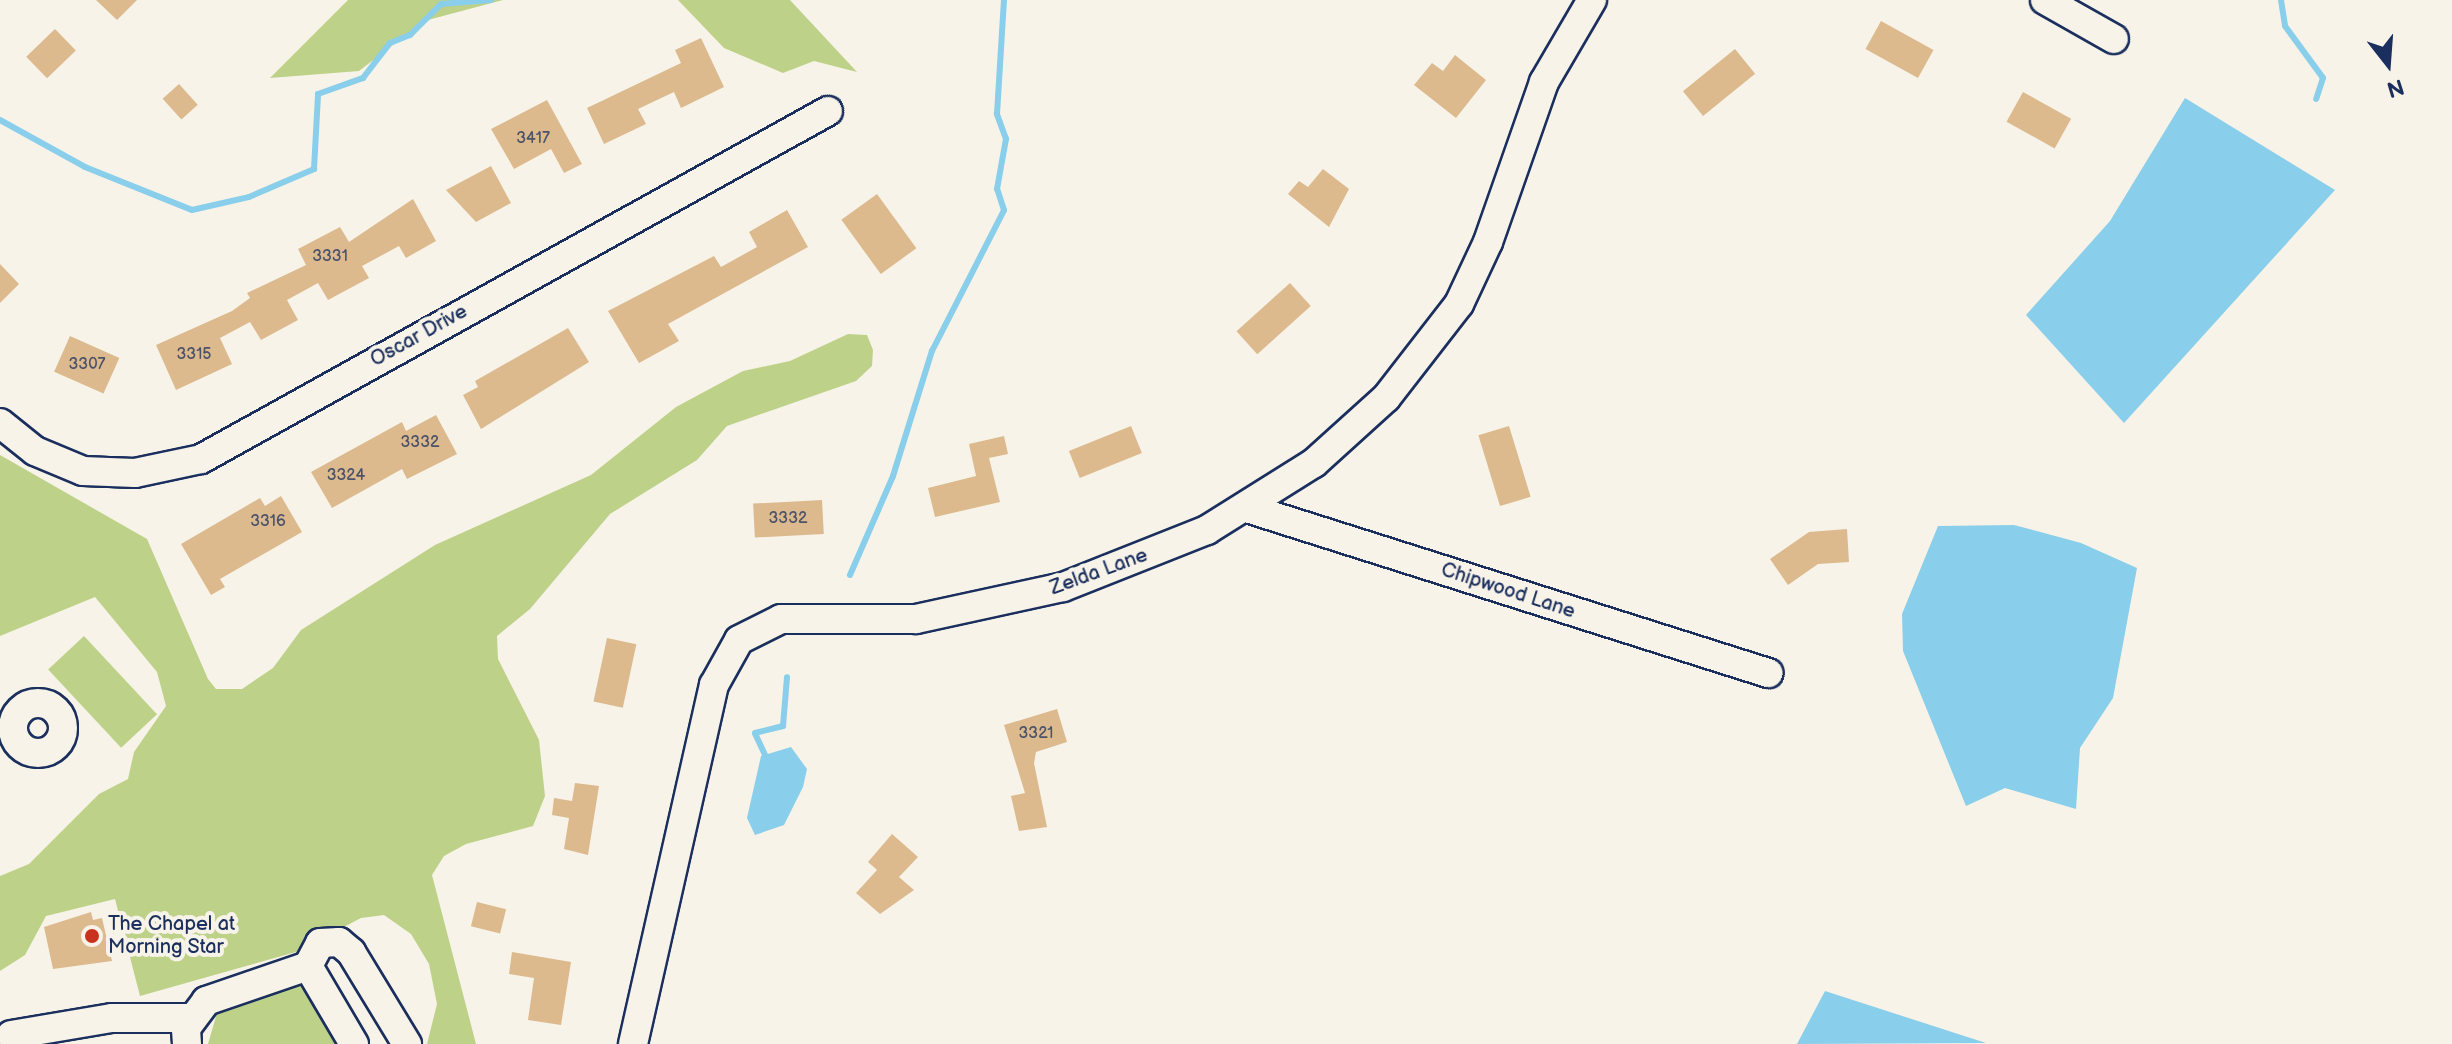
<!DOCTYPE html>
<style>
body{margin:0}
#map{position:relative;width:2452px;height:1044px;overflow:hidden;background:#f7f3e8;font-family:"Balsamiq Sans",sans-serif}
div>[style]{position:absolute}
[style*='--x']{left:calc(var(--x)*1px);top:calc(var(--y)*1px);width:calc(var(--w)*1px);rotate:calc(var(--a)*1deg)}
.green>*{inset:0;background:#bdd288;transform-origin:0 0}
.water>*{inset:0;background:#89ceea}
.stream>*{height:6px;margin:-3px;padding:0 3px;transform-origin:3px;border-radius:3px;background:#89ceea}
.building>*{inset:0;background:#dcba8e;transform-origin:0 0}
.roads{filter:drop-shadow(2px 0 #1b2f5e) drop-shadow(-2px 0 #1b2f5e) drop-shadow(0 2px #1b2f5e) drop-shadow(0 -2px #1b2f5e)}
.minor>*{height:28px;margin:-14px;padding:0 14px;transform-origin:14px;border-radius:14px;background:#f7f3e8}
.minor>.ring{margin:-14px;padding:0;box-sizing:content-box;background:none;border:28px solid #f7f3e8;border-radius:50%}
.dots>*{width:22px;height:22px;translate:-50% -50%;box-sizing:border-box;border:4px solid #f7f3e8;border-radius:50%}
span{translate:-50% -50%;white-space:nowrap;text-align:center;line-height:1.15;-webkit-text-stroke:8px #f7f3e8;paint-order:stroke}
.number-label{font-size:16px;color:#4b526a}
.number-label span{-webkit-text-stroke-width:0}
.street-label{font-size:20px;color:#1b2f5e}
.poi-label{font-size:20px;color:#1b2f5e}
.left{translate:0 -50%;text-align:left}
.north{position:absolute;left:2348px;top:24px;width:80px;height:80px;-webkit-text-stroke:6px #f7f3e8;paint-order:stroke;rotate:163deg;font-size:22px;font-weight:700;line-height:32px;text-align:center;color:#1b2f5e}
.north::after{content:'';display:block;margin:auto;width:28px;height:36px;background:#1b2f5e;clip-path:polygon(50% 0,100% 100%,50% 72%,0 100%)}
</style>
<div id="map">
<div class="green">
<div style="clip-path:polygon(348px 0,503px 0,424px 21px,359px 71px,270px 78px)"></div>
<div style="clip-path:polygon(678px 0,790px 0,857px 72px,814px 61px,783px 73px,724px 48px)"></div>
<div style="clip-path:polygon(848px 334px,867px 335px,873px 350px,872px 366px,856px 381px,727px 426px,697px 460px,610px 514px,530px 609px,497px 636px,498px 659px,539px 740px,545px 796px,533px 826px,466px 844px,444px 856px,432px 875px,476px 1044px,427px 1044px,437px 1004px,429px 964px,411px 934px,384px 915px,361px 918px,296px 952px,140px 996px,115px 899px,46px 916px,25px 955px,0 971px,0 876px,29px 864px,99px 794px,128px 779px,134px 752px,166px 706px,157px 672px,95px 597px,0 636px,0 455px,147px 539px,208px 679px,216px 689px,242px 689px,273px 668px,301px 630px,435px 545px,591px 475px,676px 407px,743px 371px,790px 361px)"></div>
<div style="left:84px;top:636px;width:107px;height:49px;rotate:47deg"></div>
<div style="clip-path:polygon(298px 982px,339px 1044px,208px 1044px,217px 1013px)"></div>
</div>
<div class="water">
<div style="clip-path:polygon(2185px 98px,2335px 190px,2124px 423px,2026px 315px,2110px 221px)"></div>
<div style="clip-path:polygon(2014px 525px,2081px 543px,2137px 568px,2113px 698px,2080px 748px,2076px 809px,2005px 788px,1966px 806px,1903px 651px,1902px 614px,1938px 526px)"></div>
<div style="clip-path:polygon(791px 747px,807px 769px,803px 787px,784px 825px,755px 835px,747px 818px,761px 756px)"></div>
<div style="clip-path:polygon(1825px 991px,1986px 1043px,1797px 1044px)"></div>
</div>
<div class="stream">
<div style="--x:2281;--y:0;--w:26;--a:81"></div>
<div style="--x:2285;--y:26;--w:64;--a:53.8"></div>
<div style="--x:2323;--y:78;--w:22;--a:108"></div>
<div style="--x:0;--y:120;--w:97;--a:28.9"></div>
<div style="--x:85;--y:167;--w:115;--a:21.9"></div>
<div style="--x:192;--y:210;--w:58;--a:-12.8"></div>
<div style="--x:249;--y:197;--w:71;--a:-23.3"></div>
<div style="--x:314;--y:169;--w:75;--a:-86.9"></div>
<div style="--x:318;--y:94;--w:48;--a:-19.6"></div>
<div style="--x:363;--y:78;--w:44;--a:-52.4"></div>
<div style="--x:390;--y:43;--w:22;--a:-22"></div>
<div style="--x:410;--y:35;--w:44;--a:-45"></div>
<div style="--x:441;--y:4;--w:50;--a:-4.6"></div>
<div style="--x:850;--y:575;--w:108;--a:-66.5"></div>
<div style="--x:893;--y:476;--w:131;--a:-72.7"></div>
<div style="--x:932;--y:351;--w:158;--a:-62.9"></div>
<div style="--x:1004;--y:210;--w:22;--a:-108"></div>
<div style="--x:997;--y:189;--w:51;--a:-79.8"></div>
<div style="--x:1006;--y:139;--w:27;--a:-110"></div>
<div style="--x:997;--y:114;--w:114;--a:-86.5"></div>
<div style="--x:766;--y:757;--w:26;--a:-115"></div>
<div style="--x:755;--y:733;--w:29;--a:-14"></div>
<div style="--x:783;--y:726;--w:49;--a:-85.3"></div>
</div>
<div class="building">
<div style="clip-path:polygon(96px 0,137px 0,117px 20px)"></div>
<div style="left:1881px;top:21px;width:60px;height:32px;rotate:29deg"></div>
<div style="left:55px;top:29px;width:30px;height:40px;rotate:46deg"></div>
<div style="clip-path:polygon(701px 38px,724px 87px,681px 108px,674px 92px,638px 109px,646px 124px,604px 144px,587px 108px,681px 63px,675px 50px)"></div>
<div style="left:1735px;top:49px;width:32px;height:67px;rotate:51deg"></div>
<div style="clip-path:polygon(1455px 55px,1486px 80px,1456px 118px,1414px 85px,1432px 63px,1443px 71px)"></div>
<div style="left:179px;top:84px;width:28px;height:22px;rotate:48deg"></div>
<div style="left:2023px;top:92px;width:55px;height:34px;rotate:29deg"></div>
<div style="clip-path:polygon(547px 100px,582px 164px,564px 173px,551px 149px,514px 169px,491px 129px)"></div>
<div style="clip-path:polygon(491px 166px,511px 203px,476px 222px,446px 190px)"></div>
<div style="clip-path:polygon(1323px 169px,1349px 189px,1329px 227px,1288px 194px,1299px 181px,1308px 187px)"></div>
<div style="left:877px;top:194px;width:67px;height:44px;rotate:54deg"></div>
<div style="clip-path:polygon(413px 199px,436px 241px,406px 258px,399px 246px,362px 266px,369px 278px,328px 300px,318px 283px,287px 300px,298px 320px,261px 340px,250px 322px,220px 338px,232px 364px,176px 390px,156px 345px,232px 311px,250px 298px,247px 293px,306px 265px,298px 249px,340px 227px,349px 242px)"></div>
<div style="clip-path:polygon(787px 210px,808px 247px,668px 324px,679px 341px,639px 363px,608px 311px,714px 256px,721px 267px,757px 247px,749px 232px)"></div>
<div style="clip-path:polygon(0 264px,19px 284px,0 303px)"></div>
<div style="left:1290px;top:283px;width:31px;height:72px;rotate:48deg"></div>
<div style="clip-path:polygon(568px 328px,589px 362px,481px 429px,463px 395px,478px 387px,475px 381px)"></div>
<div style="left:70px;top:336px;width:54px;height:39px;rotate:24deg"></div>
<div style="clip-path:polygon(436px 415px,457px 454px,407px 479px,402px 469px,332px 508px,311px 472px,402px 422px,406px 431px)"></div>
<div style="left:1131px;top:426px;width:29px;height:67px;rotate:68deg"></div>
<div style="left:1509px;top:426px;width:74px;height:32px;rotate:73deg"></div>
<div style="clip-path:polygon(1004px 436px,1008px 454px,989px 458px,1000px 502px,935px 517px,928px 488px,976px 476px,969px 444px)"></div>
<div style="clip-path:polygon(281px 496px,302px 532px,220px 579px,225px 587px,211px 595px,181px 544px,260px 498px,265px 506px)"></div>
<div style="left:822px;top:500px;width:34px;height:69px;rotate:87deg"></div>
<div style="clip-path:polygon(1847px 529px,1849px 562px,1818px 564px,1788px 585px,1770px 559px,1809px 532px)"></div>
<div style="left:607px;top:638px;width:30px;height:65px;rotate:12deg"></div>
<div style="clip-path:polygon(1057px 709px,1067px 742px,1036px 752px,1034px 763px,1047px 827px,1019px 831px,1011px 796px,1025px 793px,1004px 725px)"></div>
<div style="clip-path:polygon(575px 783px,599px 786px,588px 855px,564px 849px,569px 818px,552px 815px,554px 798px,572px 801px)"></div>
<div style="clip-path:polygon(892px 834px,918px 857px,899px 877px,914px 890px,880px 914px,856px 893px,877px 870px,868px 862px)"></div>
<div style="left:477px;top:902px;width:30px;height:25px;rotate:14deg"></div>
<div style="clip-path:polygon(91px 912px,93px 920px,102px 918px,112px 961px,53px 969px,44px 927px)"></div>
<div style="clip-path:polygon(512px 952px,571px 962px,561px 1025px,528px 1020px,534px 978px,509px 974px)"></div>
</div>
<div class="roads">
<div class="minor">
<div style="--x:2045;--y:0;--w:79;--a:29.5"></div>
<div style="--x:0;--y:423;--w:45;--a:38.7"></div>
<div style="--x:35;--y:451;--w:52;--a:22.6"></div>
<div style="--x:83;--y:471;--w:52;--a:2.2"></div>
<div style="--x:135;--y:473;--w:67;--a:-12"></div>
<div style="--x:201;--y:459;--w:717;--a:-29.03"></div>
<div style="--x:1247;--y:508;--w:547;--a:17.57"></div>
<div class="ring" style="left:13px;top:703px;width:22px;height:22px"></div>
<div style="--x:11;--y:1035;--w:102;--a:-9.6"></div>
<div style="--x:112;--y:1018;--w:81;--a:0"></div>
<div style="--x:187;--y:1044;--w:16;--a:-94"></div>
<div style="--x:186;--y:1028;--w:34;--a:-53"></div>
<div style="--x:206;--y:1001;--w:108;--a:-18.9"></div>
<div style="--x:354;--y:1044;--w:91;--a:-120.5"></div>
<div style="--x:308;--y:966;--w:26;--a:-62"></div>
<div style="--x:320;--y:943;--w:19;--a:-3"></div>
<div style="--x:339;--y:942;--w:16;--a:40"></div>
<div style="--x:351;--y:952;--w:108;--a:58.7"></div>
<div style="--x:633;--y:1044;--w:368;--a:-77.3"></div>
<div style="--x:714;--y:685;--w:51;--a:-60.9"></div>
<div style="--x:739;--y:640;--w:47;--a:-26.6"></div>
<div style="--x:781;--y:619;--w:135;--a:0"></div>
<div style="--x:916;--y:619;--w:150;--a:-12.3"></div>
<div style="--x:1063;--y:587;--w:155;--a:-21.6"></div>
<div style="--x:1207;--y:530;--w:126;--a:-32.1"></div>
<div style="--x:1314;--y:463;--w:97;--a:-42.1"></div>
<div style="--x:1386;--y:398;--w:119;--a:-52.2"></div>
<div style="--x:1459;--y:304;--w:68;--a:-64.9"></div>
<div style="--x:1488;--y:242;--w:170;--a:-70.7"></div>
<div style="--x:1544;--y:82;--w:95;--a:-59.7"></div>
</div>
</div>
<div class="dots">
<div style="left:92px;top:936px;background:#c8321e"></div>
</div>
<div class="number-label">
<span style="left:533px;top:139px">3417</span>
<span style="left:330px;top:257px">3331</span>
<span style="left:194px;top:355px">3315</span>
<span style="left:87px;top:365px">3307</span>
<span style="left:420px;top:443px">3332</span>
<span style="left:346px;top:476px">3324</span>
<span style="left:788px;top:519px">3332</span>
<span style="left:268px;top:522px">3316</span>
<span style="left:1036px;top:734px">3321</span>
</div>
<div class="street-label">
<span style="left:419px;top:336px;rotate:-29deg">Oscar Drive</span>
<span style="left:1099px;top:572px;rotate:-20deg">Zelda Lane</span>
<span style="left:1508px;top:591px;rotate:18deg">Chipwood Lane</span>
</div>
<div class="poi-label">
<span class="left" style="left:108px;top:936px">The Chapel at<br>Morning Star</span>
</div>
<div class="north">N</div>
</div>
